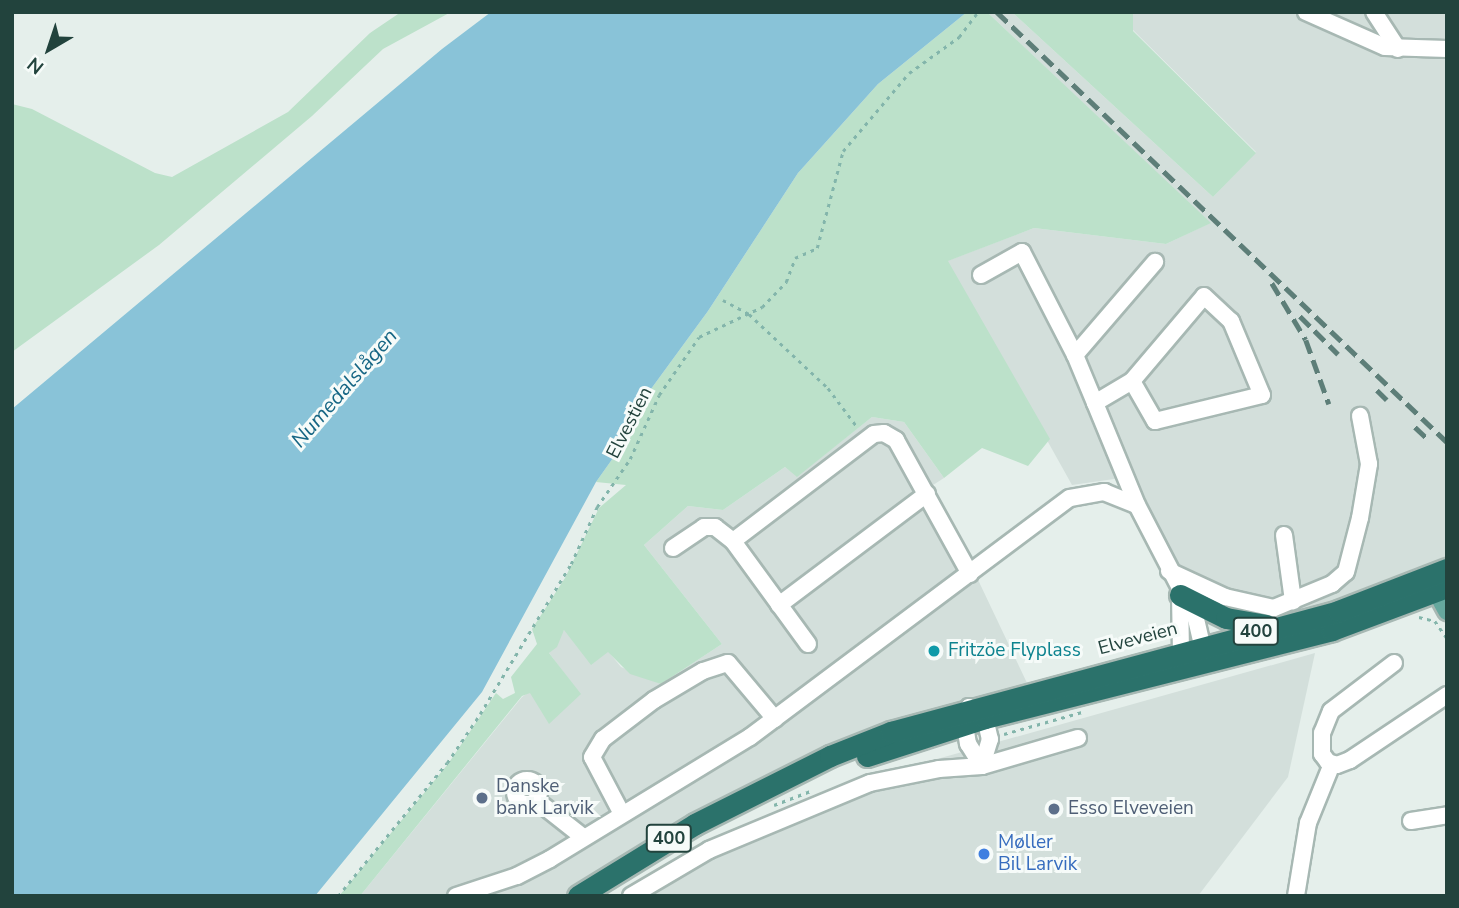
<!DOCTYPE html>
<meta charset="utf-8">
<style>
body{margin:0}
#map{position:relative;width:1459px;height:908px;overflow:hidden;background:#e5efeb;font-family:"Nunito Sans",sans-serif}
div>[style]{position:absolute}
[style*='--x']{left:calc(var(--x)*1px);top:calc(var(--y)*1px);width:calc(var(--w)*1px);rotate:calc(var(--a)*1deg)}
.built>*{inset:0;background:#d3dfdb}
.green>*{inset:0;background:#bce1ca}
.water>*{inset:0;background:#89c3d8}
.path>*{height:2.5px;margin-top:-1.25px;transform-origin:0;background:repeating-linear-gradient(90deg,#83b5ab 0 3.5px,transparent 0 8.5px)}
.roads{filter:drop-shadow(2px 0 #a7b8b3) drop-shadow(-2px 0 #a7b8b3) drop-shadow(0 2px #a7b8b3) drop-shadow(0 -2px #a7b8b3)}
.minor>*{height:16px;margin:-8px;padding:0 8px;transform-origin:8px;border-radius:8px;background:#fff}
.minor>.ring{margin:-8px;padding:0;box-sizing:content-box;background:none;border:16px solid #fff;border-radius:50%}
.major>*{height:19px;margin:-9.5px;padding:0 9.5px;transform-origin:9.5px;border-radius:9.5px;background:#66a89e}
.highway>*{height:21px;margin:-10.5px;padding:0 10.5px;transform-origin:10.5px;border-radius:10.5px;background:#2b726b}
.rail>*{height:4.5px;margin-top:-2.25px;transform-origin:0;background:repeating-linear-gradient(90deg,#5d7e78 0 14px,transparent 0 21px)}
.dots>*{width:19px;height:19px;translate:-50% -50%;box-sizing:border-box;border:4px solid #f6fbf9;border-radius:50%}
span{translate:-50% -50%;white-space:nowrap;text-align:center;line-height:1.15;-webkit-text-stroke:6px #f6fbf9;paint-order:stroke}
.shield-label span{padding:2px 5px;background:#f6fbf9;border:2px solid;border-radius:5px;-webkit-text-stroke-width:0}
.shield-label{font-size:18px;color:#22433d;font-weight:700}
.street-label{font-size:19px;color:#22433d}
.culture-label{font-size:19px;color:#0d838f}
.left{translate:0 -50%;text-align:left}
.service-label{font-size:19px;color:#4e5e75}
.shop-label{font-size:19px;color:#366cbe}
.water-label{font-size:21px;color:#166684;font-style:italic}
.frame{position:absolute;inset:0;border:14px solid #22433d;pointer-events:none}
.north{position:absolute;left:14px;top:14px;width:70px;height:70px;-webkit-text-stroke:5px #f6fbf9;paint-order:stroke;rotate:219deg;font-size:19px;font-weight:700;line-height:28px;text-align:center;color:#22433d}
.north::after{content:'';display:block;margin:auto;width:24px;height:32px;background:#22433d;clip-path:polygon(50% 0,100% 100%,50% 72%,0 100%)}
</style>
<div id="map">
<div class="built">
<div style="clip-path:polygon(987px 12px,1012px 12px,1213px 197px,1256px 152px,1133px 30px,1133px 12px,1447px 12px,1447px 562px,1313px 610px,1256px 617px,1221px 608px,1192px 585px,1172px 555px,1135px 476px,1072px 485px,947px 261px,1034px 228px,1166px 244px,1210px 223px)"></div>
<div style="clip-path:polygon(872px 417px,904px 422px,944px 478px,933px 485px,1027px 683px,870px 731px,808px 758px,716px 801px,563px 896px,360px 896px,522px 697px,529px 692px,580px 694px,549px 653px,564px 630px,608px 651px,621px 667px,661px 684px,722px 644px,644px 545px,688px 506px,723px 510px,785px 467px,797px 476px)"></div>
<div style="clip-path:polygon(1315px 653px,1288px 777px,1198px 896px,624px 896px,672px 864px,760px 819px,841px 786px)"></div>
</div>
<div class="green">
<div style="clip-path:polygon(401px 12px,451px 12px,383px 49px,312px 116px,159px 245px,12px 352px,12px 104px,32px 109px,155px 173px,172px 177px,288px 112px,370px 33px)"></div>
<div style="clip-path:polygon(967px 12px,987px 12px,1211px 223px,1166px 244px,1034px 228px,948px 261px,1050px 439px,1028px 466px,982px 448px,944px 478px,904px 422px,872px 417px,797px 477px,785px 467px,723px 510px,688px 506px,644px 545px,722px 644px,661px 684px,630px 674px,608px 652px,591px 665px,564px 630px,557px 647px,549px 653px,581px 694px,549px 724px,530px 693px,522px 696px,360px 896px,339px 896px,448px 764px,496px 693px,503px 699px,515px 693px,511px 677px,537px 644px,532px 629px,565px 578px,599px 508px,626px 485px,596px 482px,618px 451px,621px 430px,708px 311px,798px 173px,878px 84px)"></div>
<div style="clip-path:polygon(1012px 12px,1133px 12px,1133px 31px,1256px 153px,1213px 197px)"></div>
</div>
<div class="water">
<div style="clip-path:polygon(491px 12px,967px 12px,878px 84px,798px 173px,708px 311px,621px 430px,618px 451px,596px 482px,482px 692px,315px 896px,12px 896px,12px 409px,442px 49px)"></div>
</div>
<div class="path">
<div style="--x:723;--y:300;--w:30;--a:28"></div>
<div style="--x:749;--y:314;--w:108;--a:43.1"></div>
<div style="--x:828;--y:388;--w:50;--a:53.1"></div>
<div style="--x:1419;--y:617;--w:16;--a:14"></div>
<div style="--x:1435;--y:621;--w:21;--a:55"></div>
<div style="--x:1004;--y:734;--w:81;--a:-15.8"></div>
<div style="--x:774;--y:805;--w:39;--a:-21"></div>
<div style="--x:338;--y:896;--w:172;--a:-50.7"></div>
<div style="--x:447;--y:763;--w:59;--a:-56"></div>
<div style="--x:480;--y:714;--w:175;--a:-58.8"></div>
<div style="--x:571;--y:564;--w:63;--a:-65.5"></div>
<div style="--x:597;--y:507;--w:58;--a:-55.5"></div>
<div style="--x:630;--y:459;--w:70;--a:-65.6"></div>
<div style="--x:659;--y:395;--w:70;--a:-55.4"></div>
<div style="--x:699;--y:337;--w:70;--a:-25.5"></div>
<div style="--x:762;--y:307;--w:35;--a:-46"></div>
<div style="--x:786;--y:282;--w:26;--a:-69"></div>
<div style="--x:795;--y:258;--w:24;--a:-24"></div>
<div style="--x:817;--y:248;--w:100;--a:-75"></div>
<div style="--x:843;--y:151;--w:102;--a:-49.8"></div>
<div style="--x:909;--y:73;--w:62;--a:-35.8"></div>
<div style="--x:959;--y:37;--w:31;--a:-53"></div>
</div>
<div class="roads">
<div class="minor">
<div style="--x:1306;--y:12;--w:86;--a:23.9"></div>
<div style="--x:1385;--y:47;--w:62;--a:1.8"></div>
<div style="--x:1374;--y:12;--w:44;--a:57"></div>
<div style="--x:981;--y:275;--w:47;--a:-29.3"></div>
<div style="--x:1022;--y:252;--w:116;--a:62.8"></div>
<div style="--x:1204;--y:296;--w:37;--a:43"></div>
<div style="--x:1231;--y:321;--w:80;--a:67.3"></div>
<div style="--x:1262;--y:395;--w:110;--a:166.3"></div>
<div style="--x:1155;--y:421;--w:46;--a:-119.9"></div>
<div style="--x:1132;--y:381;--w:111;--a:-49.7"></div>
<div style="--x:1132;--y:381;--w:43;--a:149.3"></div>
<div style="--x:1095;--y:403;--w:110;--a:67.6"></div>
<div style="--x:1137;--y:505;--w:128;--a:62.6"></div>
<div style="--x:1196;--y:619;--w:28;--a:77"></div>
<div style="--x:1202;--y:646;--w:20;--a:105"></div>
<div style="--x:1197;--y:665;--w:21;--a:-141"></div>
<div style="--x:1181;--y:652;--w:57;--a:-91"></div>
<div style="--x:1095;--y:403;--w:52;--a:-112.6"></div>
<div style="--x:1075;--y:355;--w:123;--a:-49.3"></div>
<div style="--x:1284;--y:535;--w:67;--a:82.2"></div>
<div style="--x:673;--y:548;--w:37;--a:-34"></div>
<div style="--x:704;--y:527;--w:11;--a:0"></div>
<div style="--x:715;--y:527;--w:23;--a:38"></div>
<div style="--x:1169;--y:571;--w:62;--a:24.9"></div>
<div style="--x:1225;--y:597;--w:50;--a:12.7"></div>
<div style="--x:1274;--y:608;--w:63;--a:-22.5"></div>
<div style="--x:1332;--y:584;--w:18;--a:-41"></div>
<div style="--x:1346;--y:572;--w:56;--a:-75.5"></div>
<div style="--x:1360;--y:518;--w:55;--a:-80.5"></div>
<div style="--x:1369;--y:464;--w:49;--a:-100.6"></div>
<div style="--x:779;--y:605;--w:185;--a:-36.9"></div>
<div style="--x:808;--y:644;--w:127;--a:-126.1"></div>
<div style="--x:733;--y:541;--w:177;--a:-37.2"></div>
<div style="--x:874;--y:434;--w:10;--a:-6"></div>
<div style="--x:884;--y:433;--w:14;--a:30"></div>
<div style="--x:896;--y:440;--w:153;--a:61.1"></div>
<div style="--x:1394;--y:663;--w:79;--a:142.7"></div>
<div style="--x:1331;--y:711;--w:24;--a:112"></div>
<div style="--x:1322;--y:733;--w:21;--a:90"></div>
<div style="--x:1322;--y:754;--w:10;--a:53"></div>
<div style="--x:1328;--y:762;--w:9;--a:18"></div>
<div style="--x:1337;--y:765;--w:14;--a:-21"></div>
<div style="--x:1350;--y:760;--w:117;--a:-33.8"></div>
<div style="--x:969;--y:707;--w:19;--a:35"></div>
<div style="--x:985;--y:718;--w:22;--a:77"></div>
<div style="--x:990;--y:739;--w:28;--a:107"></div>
<div style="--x:982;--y:766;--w:26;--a:-122"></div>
<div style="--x:968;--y:744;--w:20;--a:-99"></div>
<div style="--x:965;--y:724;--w:17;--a:-77"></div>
<div class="ring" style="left:515px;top:780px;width:8px;height:8px"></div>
<div style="--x:536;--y:800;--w:60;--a:38.2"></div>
<div style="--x:622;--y:814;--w:64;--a:-117.8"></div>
<div style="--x:592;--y:757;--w:21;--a:-59"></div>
<div style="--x:603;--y:739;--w:64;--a:-37.4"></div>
<div style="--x:654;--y:700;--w:57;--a:-30.6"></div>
<div style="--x:703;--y:671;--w:26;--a:-18"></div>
<div style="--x:728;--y:663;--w:73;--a:50"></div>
<div style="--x:1411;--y:821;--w:36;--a:-9"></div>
<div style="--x:456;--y:896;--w:64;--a:-18.2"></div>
<div style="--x:517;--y:876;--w:37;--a:-27"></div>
<div style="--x:550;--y:859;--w:234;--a:-31.4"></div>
<div style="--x:750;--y:737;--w:399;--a:-36.8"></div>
<div style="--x:1070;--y:498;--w:35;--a:-10"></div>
<div style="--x:1104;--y:492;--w:35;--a:22"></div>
<div style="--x:631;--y:896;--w:91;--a:-30.5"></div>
<div style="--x:709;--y:850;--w:174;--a:-22.6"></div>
<div style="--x:870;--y:783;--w:70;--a:-11.5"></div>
<div style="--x:939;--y:769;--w:43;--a:-4"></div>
<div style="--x:982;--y:766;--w:100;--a:-16.3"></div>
<div style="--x:1296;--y:896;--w:74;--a:-80.7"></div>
<div style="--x:1308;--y:823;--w:64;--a:-67.9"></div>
</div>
<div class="major">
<div style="--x:1440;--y:577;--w:15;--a:101"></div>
<div style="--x:1437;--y:592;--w:21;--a:61"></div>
</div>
<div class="highway">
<div style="--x:1180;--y:595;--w:51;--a:26.6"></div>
<div style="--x:1226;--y:618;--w:41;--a:9.9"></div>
<div style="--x:867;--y:756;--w:124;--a:-17.9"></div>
<div style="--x:985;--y:718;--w:358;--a:-14.2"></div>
<div style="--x:1332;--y:630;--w:123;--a:-20.5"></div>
<div style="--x:578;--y:896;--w:137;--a:-31.6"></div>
<div style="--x:695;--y:824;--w:151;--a:-26.7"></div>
<div style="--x:830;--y:756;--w:66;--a:-21.5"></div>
<div style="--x:891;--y:732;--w:463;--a:-15.1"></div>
<div style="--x:1338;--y:611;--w:117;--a:-21.1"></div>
</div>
</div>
<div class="rail">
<div style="--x:997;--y:12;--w:622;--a:43.7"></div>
<div style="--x:1272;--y:283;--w:66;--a:59.2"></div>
<div style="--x:1306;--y:340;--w:68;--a:70.2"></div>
<div style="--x:1300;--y:316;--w:54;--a:45"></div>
<div style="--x:1377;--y:390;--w:14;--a:45"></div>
<div style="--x:1415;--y:427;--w:18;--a:43"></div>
</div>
<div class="dots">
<div style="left:934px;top:651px;background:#0f9aa8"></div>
<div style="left:482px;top:798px;background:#5c6f8a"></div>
<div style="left:1054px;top:809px;background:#5c6f8a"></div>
<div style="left:984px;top:854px;background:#3f7fe0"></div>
</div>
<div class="shield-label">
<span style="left:1256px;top:631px">400</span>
<span style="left:669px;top:838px">400</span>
</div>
<div class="street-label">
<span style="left:630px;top:423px;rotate:-63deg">Elvestien</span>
<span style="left:1138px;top:639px;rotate:-15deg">Elveveien</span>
</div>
<div class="culture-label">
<span class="left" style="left:948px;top:651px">Fritzöe Flyplass</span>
</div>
<div class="service-label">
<span class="left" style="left:496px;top:798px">Danske<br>bank Larvik</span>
<span class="left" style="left:1068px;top:809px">Esso Elveveien</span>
</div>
<div class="shop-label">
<span class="left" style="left:998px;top:854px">Møller<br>Bil Larvik</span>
</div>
<div class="water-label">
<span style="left:344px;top:388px;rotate:-49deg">Numedalslågen</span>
</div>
<div class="frame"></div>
<div class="north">N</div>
</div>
